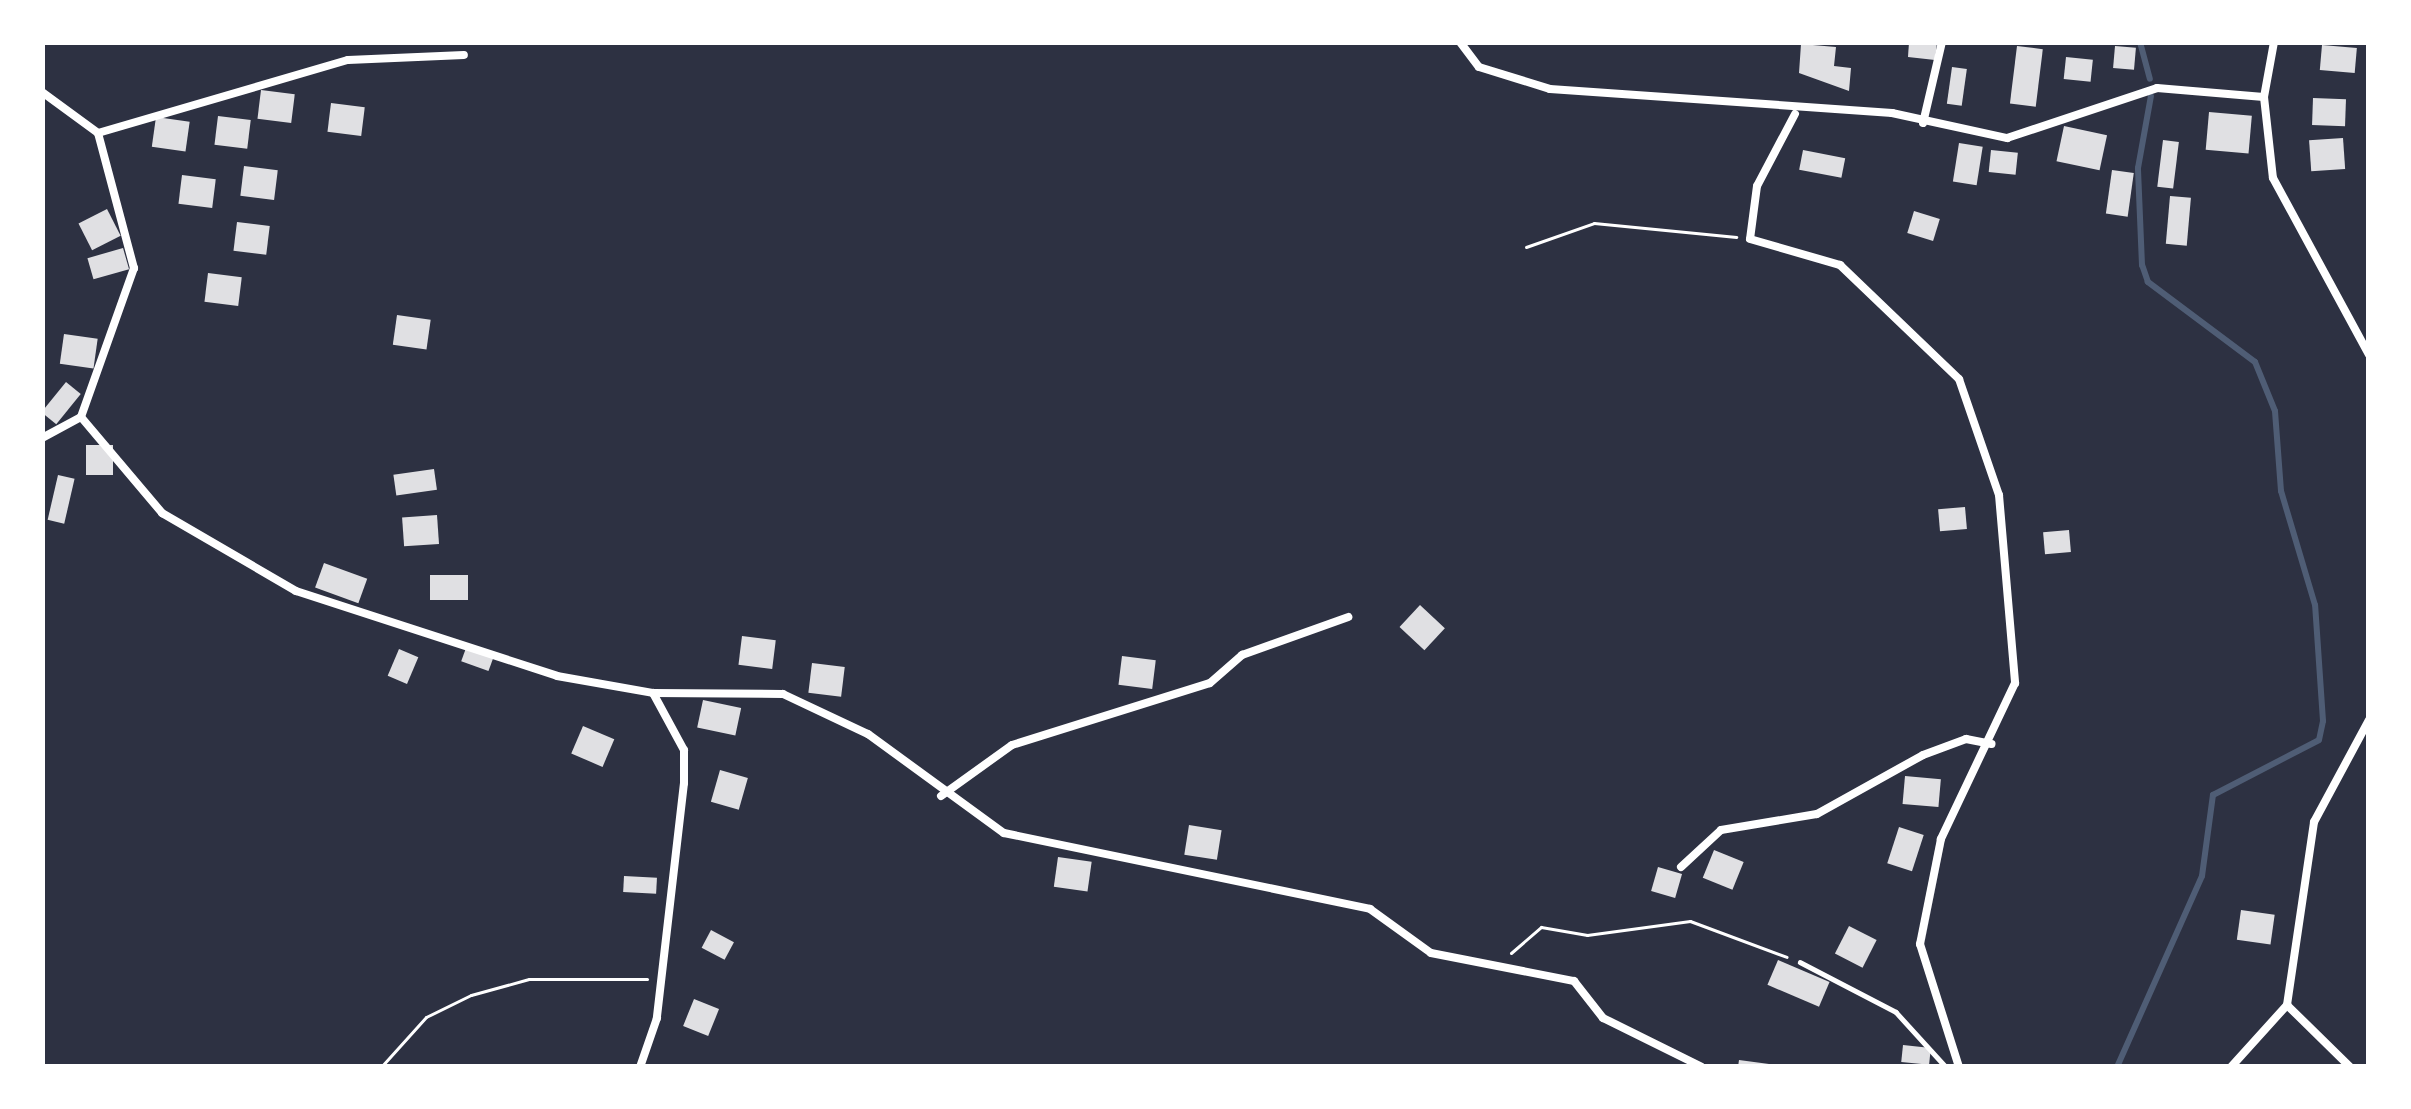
<!DOCTYPE html>
<style>
body{margin:0}
#map{position:relative;width:2411px;height:1109px;overflow:hidden;background:#2d3142;font-family:Poppins,sans-serif}
div>[style]{position:absolute}
[style*='--x']{left:calc(var(--x)*1px);top:calc(var(--y)*1px);width:calc(var(--w)*1px);rotate:calc(var(--a)*1deg)}
.stream>*{height:6px;margin:-3px;padding:0 3px;transform-origin:3px;border-radius:3px;background:#4f5d75}
.building>*{inset:0;background:#e0e0e3;transform-origin:0 0}
.path>*{height:3px;margin:-1.5px;padding:0 1.5px;transform-origin:1.5px;border-radius:1.5px;background:#fff}
.service>*{height:4.5px;margin:-2.25px;padding:0 2.25px;transform-origin:2.25px;border-radius:2.25px;background:#fff}
.minor>*{height:8px;margin:-4px;padding:0 4px;transform-origin:4px;border-radius:4px;background:#fff}
span{translate:-50% -50%;white-space:nowrap;text-align:center;line-height:1.15;-webkit-text-stroke:12px #fff;paint-order:stroke}
.frame{position:absolute;inset:0;border:45px solid #fff;pointer-events:none}
</style>
<div id="map">
<div class="stream">
<div style="--x:2140;--y:42;--w:38;--a:75"></div>
<div style="--x:2117;--y:1067;--w:209;--a:-66"></div>
<div style="--x:2202;--y:876;--w:82;--a:-82.3"></div>
<div style="--x:2213;--y:795;--w:119;--a:-27.4"></div>
<div style="--x:2319;--y:740;--w:19;--a:-78"></div>
<div style="--x:2323;--y:721;--w:116;--a:-93.9"></div>
<div style="--x:2315;--y:605;--w:119;--a:-106.6"></div>
<div style="--x:2281;--y:491;--w:80;--a:-94.3"></div>
<div style="--x:2275;--y:411;--w:53;--a:-112.2"></div>
<div style="--x:2255;--y:362;--w:134;--a:-143.2"></div>
<div style="--x:2148;--y:282;--w:18;--a:-109"></div>
<div style="--x:2142;--y:265;--w:97;--a:-92.4"></div>
<div style="--x:2138;--y:168;--w:73;--a:-79.8"></div>
</div>
<div class="building">
<div style="clip-path:polygon(1909px 42px,1937px 42px,1935px 60px,1908px 57px)"></div>
<div style="clip-path:polygon(1801px 44px,1836px 47px,1834px 66px,1851px 68px,1849px 91px,1799px 73px)"></div>
<div style="left:2322px;top:45px;width:35px;height:25px;rotate:5deg"></div>
<div style="left:2017px;top:46px;width:26px;height:58px;rotate:7deg"></div>
<div style="left:2115px;top:46px;width:21px;height:22px;rotate:5deg"></div>
<div style="left:2066px;top:57px;width:27px;height:22px;rotate:6deg"></div>
<div style="left:1952px;top:67px;width:15px;height:37px;rotate:8deg"></div>
<div style="left:261px;top:90px;width:34px;height:29px;rotate:7deg"></div>
<div style="left:2313px;top:98px;width:33px;height:27px;rotate:2deg"></div>
<div style="left:331px;top:103px;width:34px;height:29px;rotate:7deg"></div>
<div style="left:2209px;top:112px;width:43px;height:38px;rotate:5deg"></div>
<div style="left:218px;top:116px;width:33px;height:29px;rotate:7deg"></div>
<div style="left:156px;top:117px;width:34px;height:30px;rotate:8deg"></div>
<div style="left:2064px;top:126px;width:44px;height:36px;rotate:12deg"></div>
<div style="left:2343px;top:138px;width:31px;height:34px;rotate:86deg"></div>
<div style="left:2163px;top:140px;width:16px;height:47px;rotate:7deg"></div>
<div style="left:1959px;top:143px;width:24px;height:39px;rotate:9deg"></div>
<div style="left:1803px;top:150px;width:43px;height:20px;rotate:11deg"></div>
<div style="left:1991px;top:150px;width:27px;height:22px;rotate:6deg"></div>
<div style="left:244px;top:166px;width:34px;height:30px;rotate:7deg"></div>
<div style="left:2112px;top:170px;width:22px;height:44px;rotate:8deg"></div>
<div style="left:182px;top:175px;width:34px;height:29px;rotate:7deg"></div>
<div style="left:2170px;top:196px;width:21px;height:48px;rotate:5deg"></div>
<div style="left:107px;top:209px;width:30px;height:32px;rotate:63deg"></div>
<div style="left:1914px;top:211px;width:27px;height:23px;rotate:17deg"></div>
<div style="left:237px;top:222px;width:33px;height:29px;rotate:7deg"></div>
<div style="left:123px;top:248px;width:22px;height:37px;rotate:74deg"></div>
<div style="left:208px;top:273px;width:34px;height:29px;rotate:7deg"></div>
<div style="left:397px;top:315px;width:34px;height:30px;rotate:8deg"></div>
<div style="left:64px;top:334px;width:34px;height:30px;rotate:8deg"></div>
<div style="left:66px;top:382px;width:19px;height:39px;rotate:39deg"></div>
<div style="left:86px;top:445px;width:27px;height:30px"></div>
<div style="left:434px;top:469px;width:21px;height:41px;rotate:82deg"></div>
<div style="left:58px;top:475px;width:17px;height:46px;rotate:13deg"></div>
<div style="left:1965px;top:507px;width:22px;height:27px;rotate:85deg"></div>
<div style="left:437px;top:515px;width:29px;height:35px;rotate:86deg"></div>
<div style="left:2069px;top:530px;width:22px;height:26px;rotate:85deg"></div>
<div style="left:324px;top:563px;width:46px;height:26px;rotate:20deg"></div>
<div style="left:430px;top:575px;width:38px;height:25px"></div>
<div style="left:1420px;top:605px;width:34px;height:30px;rotate:43deg"></div>
<div style="left:742px;top:636px;width:34px;height:29px;rotate:7deg"></div>
<div style="left:466px;top:648px;width:29px;height:14px;rotate:20deg"></div>
<div style="left:399px;top:649px;width:21px;height:29px;rotate:23deg"></div>
<div style="left:1122px;top:656px;width:34px;height:29px;rotate:7deg"></div>
<div style="left:812px;top:663px;width:33px;height:30px;rotate:7deg"></div>
<div style="left:703px;top:700px;width:39px;height:28px;rotate:12deg"></div>
<div style="left:583px;top:726px;width:34px;height:30px;rotate:23deg"></div>
<div style="left:720px;top:770px;width:29px;height:33px;rotate:16deg"></div>
<div style="left:1905px;top:776px;width:36px;height:28px;rotate:5deg"></div>
<div style="left:1189px;top:825px;width:33px;height:30px;rotate:9deg"></div>
<div style="left:1899px;top:827px;width:26px;height:38px;rotate:18deg"></div>
<div style="left:1714px;top:850px;width:32px;height:30px;rotate:22deg"></div>
<div style="left:1058px;top:857px;width:34px;height:30px;rotate:8deg"></div>
<div style="left:1658px;top:867px;width:25px;height:25px;rotate:16deg"></div>
<div style="left:624px;top:876px;width:33px;height:16px;rotate:3deg"></div>
<div style="left:2241px;top:910px;width:34px;height:30px;rotate:8deg"></div>
<div style="left:1849px;top:926px;width:31px;height:31px;rotate:27deg"></div>
<div style="left:711px;top:930px;width:26px;height:20px;rotate:28deg"></div>
<div style="left:1778px;top:960px;width:56px;height:27px;rotate:23deg"></div>
<div style="left:694px;top:999px;width:27px;height:29px;rotate:22deg"></div>
<div style="left:1903px;top:1045px;width:28px;height:17px;rotate:6deg"></div>
<div style="clip-path:polygon(1739px 1060px,1769px 1064px,1769px 1067px,1738px 1067px)"></div>
</div>
<div class="path">
<div style="--x:1526;--y:247;--w:72;--a:-19.4"></div>
<div style="--x:1594;--y:223;--w:143;--a:5.6"></div>
<div style="--x:1511;--y:953;--w:40;--a:-41"></div>
<div style="--x:1541;--y:927;--w:47;--a:9.9"></div>
<div style="--x:1587;--y:935;--w:104;--a:-7.7"></div>
<div style="--x:1690;--y:921;--w:103;--a:20.4"></div>
<div style="--x:381;--y:1067;--w:67;--a:-48"></div>
<div style="--x:426;--y:1017;--w:50;--a:-26.1"></div>
<div style="--x:471;--y:995;--w:60;--a:-15.4"></div>
<div style="--x:529;--y:979;--w:118;--a:0"></div>
</div>
<div class="service">
<div style="--x:1800;--y:962;--w:108;--a:27.5"></div>
<div style="--x:1896;--y:1012;--w:74;--a:47.7"></div>
</div>
<div class="minor">
<div style="--x:1460;--y:42;--w:31;--a:53"></div>
<div style="--x:1479;--y:67;--w:74;--a:17.2"></div>
<div style="--x:1550;--y:89;--w:343;--a:4"></div>
<div style="--x:1892;--y:113;--w:118;--a:12.3"></div>
<div style="--x:2007;--y:138;--w:158;--a:-18.4"></div>
<div style="--x:2157;--y:88;--w:107;--a:4.8"></div>
<div style="--x:2274;--y:42;--w:56;--a:100.3"></div>
<div style="--x:2264;--y:97;--w:81;--a:83.7"></div>
<div style="--x:2273;--y:178;--w:201;--a:61.5"></div>
<div style="--x:42;--y:92;--w:69;--a:36.2"></div>
<div style="--x:98;--y:133;--w:140;--a:75.1"></div>
<div style="--x:134;--y:268;--w:158;--a:109.6"></div>
<div style="--x:81;--y:417;--w:44;--a:151.7"></div>
<div style="--x:1795;--y:114;--w:81;--a:117.8"></div>
<div style="--x:1757;--y:186;--w:53;--a:97.5"></div>
<div style="--x:1750;--y:239;--w:94;--a:16.1"></div>
<div style="--x:1840;--y:265;--w:165;--a:43.8"></div>
<div style="--x:1959;--y:379;--w:123;--a:71"></div>
<div style="--x:1999;--y:495;--w:189;--a:85.1"></div>
<div style="--x:2015;--y:683;--w:173;--a:115.4"></div>
<div style="--x:1941;--y:839;--w:107;--a:101.3"></div>
<div style="--x:1920;--y:944;--w:129;--a:72.4"></div>
<div style="--x:1923;--y:123;--w:83;--a:-76.8"></div>
<div style="--x:98;--y:133;--w:260;--a:-16.3"></div>
<div style="--x:348;--y:60;--w:116;--a:-2.5"></div>
<div style="--x:81;--y:417;--w:126;--a:49.8"></div>
<div style="--x:162;--y:513;--w:155;--a:30.2"></div>
<div style="--x:296;--y:591;--w:274;--a:18"></div>
<div style="--x:557;--y:676;--w:97;--a:10"></div>
<div style="--x:653;--y:693;--w:65;--a:61.5"></div>
<div style="--x:684;--y:750;--w:33;--a:90"></div>
<div style="--x:684;--y:783;--w:237;--a:96.6"></div>
<div style="--x:657;--y:1018;--w:52;--a:109.1"></div>
<div style="--x:653;--y:693;--w:130;--a:0.4"></div>
<div style="--x:783;--y:694;--w:94;--a:25.2"></div>
<div style="--x:868;--y:734;--w:168;--a:36.1"></div>
<div style="--x:1004;--y:833;--w:374;--a:11.7"></div>
<div style="--x:1370;--y:909;--w:75;--a:35.8"></div>
<div style="--x:1431;--y:953;--w:146;--a:11.1"></div>
<div style="--x:1574;--y:981;--w:47;--a:51.9"></div>
<div style="--x:1603;--y:1018;--w:110;--a:26.3"></div>
<div style="--x:941;--y:796;--w:87;--a:-35.7"></div>
<div style="--x:1012;--y:745;--w:207;--a:-17.4"></div>
<div style="--x:1210;--y:683;--w:43;--a:-41.2"></div>
<div style="--x:1242;--y:655;--w:113;--a:-19.7"></div>
<div style="--x:1681;--y:867;--w:54;--a:-42.8"></div>
<div style="--x:1721;--y:830;--w:97;--a:-9.5"></div>
<div style="--x:1817;--y:814;--w:121;--a:-29.1"></div>
<div style="--x:1923;--y:755;--w:46;--a:-20.4"></div>
<div style="--x:1966;--y:739;--w:26;--a:11"></div>
<div style="--x:2287;--y:1005;--w:88;--a:44.5"></div>
<div style="--x:2231;--y:1067;--w:84;--a:-47.9"></div>
<div style="--x:2287;--y:1005;--w:185;--a:-81.6"></div>
<div style="--x:2314;--y:822;--w:116;--a:-61.7"></div>
</div>
<div class="frame"></div>
</div>
